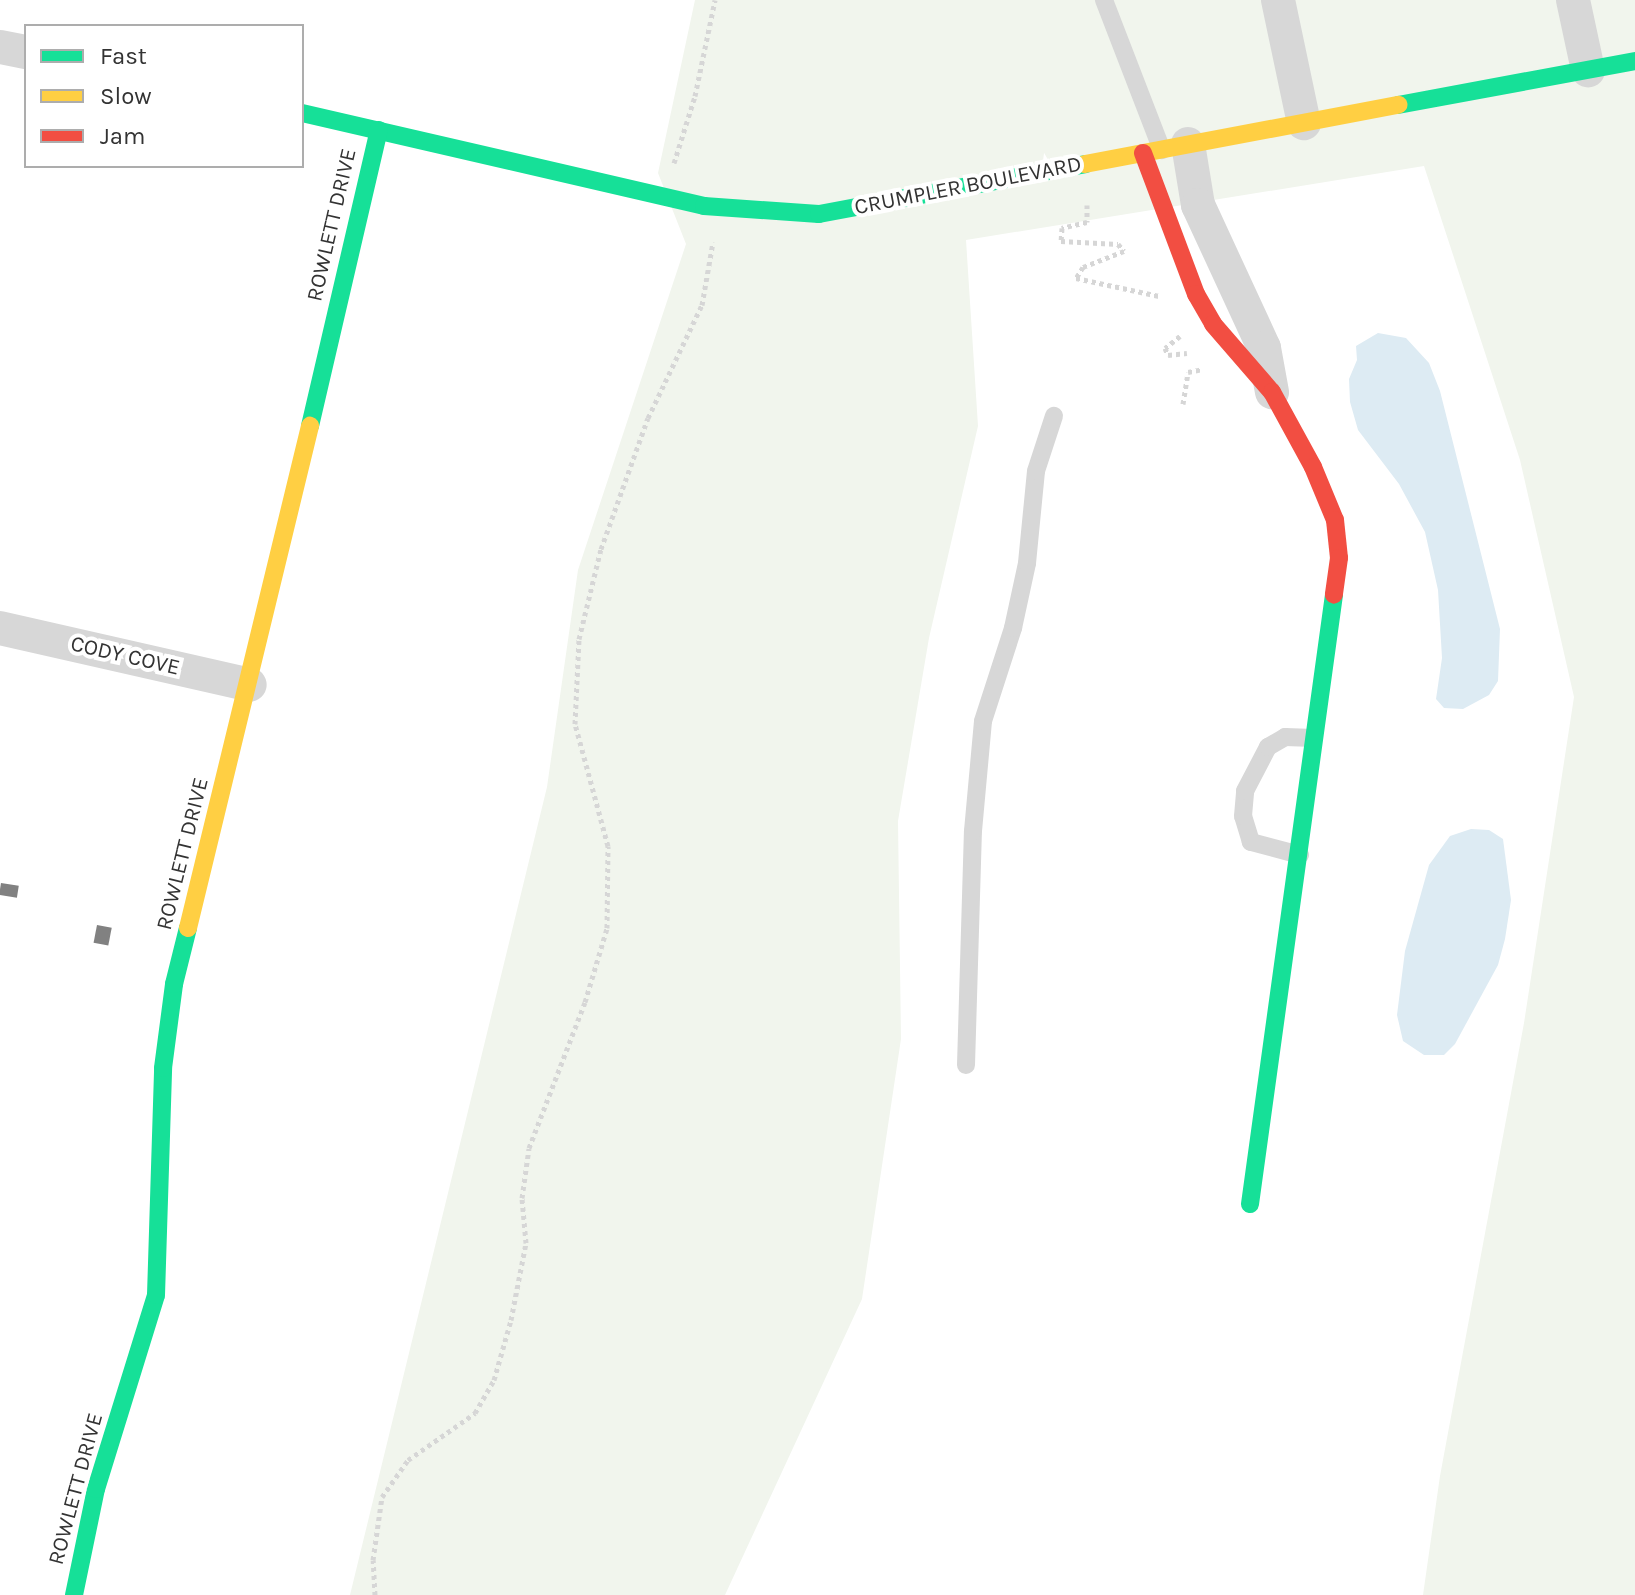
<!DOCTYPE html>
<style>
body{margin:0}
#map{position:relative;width:1635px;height:1595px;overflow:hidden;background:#fff;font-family:Karla,sans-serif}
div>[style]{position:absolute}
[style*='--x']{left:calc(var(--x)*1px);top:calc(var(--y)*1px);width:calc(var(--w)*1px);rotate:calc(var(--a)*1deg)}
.green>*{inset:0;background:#f1f5ed}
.water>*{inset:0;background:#ddebf3}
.building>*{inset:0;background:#818181;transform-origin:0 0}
.path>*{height:5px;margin-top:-2.5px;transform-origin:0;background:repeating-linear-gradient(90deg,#d6d6d6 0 4px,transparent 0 8px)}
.lane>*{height:18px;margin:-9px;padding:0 9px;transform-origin:9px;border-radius:9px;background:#d7d7d7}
.street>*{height:34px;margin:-17px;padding:0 17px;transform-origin:17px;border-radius:17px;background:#d7d7d7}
.fast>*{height:18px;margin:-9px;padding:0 9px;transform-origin:9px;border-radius:9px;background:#16e098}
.slow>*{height:18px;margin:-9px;padding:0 9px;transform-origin:9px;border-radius:9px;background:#ffcf43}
.jam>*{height:18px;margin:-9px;padding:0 9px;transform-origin:9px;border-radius:9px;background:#f24e42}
span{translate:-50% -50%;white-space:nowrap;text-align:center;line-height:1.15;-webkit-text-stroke:8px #fff;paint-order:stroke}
.street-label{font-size:22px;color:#333}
.legend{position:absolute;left:24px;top:24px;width:280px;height:144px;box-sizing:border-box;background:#fff;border:2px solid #adadad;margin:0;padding:10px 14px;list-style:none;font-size:24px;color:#333}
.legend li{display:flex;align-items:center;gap:16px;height:40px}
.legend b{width:40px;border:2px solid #adadad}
</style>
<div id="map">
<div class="green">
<div style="clip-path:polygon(695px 0,1635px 0,1635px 1595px,1423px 1595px,1440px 1476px,1524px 1023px,1574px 697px,1520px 460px,1424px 166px,966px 240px,978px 426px,929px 638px,898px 821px,901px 1039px,862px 1299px,725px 1595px,350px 1595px,547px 787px,578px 570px,686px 244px,658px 173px)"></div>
</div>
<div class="water">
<div style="clip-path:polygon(1378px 333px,1406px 338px,1429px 363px,1440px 391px,1500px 629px,1498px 681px,1489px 695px,1463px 709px,1444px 708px,1436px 699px,1442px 658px,1438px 590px,1425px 532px,1399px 484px,1358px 430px,1350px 402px,1349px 379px,1357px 360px,1356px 346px)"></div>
<div style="clip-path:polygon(1471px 829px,1489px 830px,1503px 839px,1511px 900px,1505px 939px,1498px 965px,1455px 1044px,1444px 1055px,1424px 1055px,1403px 1041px,1397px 1015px,1405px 951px,1429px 865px,1450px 836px)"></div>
</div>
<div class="building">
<div style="left:1px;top:883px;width:18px;height:12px;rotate:9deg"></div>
<div style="left:97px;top:925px;width:15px;height:18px;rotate:11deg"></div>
</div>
<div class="path">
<div style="--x:674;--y:163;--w:70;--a:-72.6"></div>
<div style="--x:695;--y:96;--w:98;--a:-78.2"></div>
<div style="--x:1087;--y:205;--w:17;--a:90"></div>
<div style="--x:1087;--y:222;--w:26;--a:167"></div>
<div style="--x:1062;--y:228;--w:13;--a:94"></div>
<div style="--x:1061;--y:241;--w:57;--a:3"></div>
<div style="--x:1118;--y:244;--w:9;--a:49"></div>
<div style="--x:1124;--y:251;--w:44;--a:158.7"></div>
<div style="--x:1083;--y:267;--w:13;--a:122"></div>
<div style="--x:1076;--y:278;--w:85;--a:12.2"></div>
<div style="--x:1180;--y:336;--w:19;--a:141"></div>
<div style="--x:1165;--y:348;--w:8;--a:67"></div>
<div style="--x:1168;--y:355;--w:19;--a:-6"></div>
<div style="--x:1183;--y:404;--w:32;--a:-81"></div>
<div style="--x:1188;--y:372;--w:15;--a:-11"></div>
<div style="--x:375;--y:1595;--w:35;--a:-93"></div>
<div style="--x:373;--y:1560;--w:64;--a:-81.9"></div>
<div style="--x:382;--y:1497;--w:45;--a:-54.9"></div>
<div style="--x:408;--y:1460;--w:82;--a:-35"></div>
<div style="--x:475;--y:1413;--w:38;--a:-60"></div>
<div style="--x:494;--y:1380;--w:62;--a:-74.2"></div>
<div style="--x:511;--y:1320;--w:78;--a:-79"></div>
<div style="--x:526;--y:1243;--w:45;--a:-95.1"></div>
<div style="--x:522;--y:1198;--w:50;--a:-82"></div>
<div style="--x:529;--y:1148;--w:156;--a:-69"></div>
<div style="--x:585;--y:1002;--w:77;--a:-73.4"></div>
<div style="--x:607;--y:928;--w:82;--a:-89.3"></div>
<div style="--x:608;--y:846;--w:126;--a:-105.1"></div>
<div style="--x:575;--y:724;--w:85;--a:-87.3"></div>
<div style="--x:579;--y:639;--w:93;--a:-76.3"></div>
<div style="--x:601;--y:549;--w:139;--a:-70.3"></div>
<div style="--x:648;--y:418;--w:125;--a:-64.5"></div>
<div style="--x:702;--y:305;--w:64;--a:-80.1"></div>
</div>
<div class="lane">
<div style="--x:1104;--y:0;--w:161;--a:68.9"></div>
<div style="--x:1300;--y:855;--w:51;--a:-165.1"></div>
<div style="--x:1251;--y:842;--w:27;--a:-107"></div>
<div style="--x:1243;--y:816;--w:25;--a:-85"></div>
<div style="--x:1245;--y:791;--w:50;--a:-62.4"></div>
<div style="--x:1268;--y:747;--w:20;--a:-30"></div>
<div style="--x:1285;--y:737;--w:29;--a:2"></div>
<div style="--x:966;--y:1065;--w:234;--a:-88.3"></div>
<div style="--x:973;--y:831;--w:110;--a:-84.8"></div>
<div style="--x:983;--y:721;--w:98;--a:-72.1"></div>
<div style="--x:1013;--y:628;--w:66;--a:-77.8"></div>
<div style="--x:1027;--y:563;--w:92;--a:-84.4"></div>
<div style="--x:1036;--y:471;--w:58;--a:-71.9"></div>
</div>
<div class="street">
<div style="--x:1278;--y:0;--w:126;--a:78.1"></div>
<div style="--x:1573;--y:0;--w:72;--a:77.9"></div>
<div style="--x:0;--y:47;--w:26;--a:11"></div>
<div style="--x:1188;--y:144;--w:62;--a:80.7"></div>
<div style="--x:1198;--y:205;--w:157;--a:65.2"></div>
<div style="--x:1264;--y:348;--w:45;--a:79.7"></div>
<div style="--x:0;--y:628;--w:256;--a:12.8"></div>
</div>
<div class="fast">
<div style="--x:1398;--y:105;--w:241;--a:-10.5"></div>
<div style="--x:302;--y:113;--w:413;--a:13"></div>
<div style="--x:704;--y:206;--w:115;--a:4"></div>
<div style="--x:819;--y:214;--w:271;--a:-10.6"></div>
<div style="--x:310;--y:426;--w:304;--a:-76.9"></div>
<div style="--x:1250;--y:1204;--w:615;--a:-82.15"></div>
<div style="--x:74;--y:1595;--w:108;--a:-78.3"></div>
<div style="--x:96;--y:1489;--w:203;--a:-72.8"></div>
<div style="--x:156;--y:1295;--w:227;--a:-88.2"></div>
<div style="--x:163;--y:1068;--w:85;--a:-82.5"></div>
<div style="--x:174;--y:984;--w:58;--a:-76"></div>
</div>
<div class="slow">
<div style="--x:1085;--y:164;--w:319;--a:-10.7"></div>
<div style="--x:188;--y:928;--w:517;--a:-76.34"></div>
</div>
<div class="jam">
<div style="--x:1143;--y:153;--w:151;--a:69.4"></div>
<div style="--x:1196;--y:294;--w:34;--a:60"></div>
<div style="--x:1213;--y:324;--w:90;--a:49.1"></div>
<div style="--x:1272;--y:392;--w:85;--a:61.3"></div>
<div style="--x:1313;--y:467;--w:57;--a:67.5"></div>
<div style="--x:1335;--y:520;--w:38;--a:84"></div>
<div style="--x:1339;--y:558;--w:37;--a:98"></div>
</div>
<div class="street-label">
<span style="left:968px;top:186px;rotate:-11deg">CRUMPLER BOULEVARD</span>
<span style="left:332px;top:225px;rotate:-77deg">ROWLETT DRIVE</span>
<span style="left:125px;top:656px;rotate:13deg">CODY COVE</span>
<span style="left:183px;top:854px;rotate:-76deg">ROWLETT DRIVE</span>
<span style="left:76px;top:1489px;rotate:-75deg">ROWLETT DRIVE</span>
</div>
<ul class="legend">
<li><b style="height:10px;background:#16e098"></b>Fast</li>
<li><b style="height:10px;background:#ffcf43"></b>Slow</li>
<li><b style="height:10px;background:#f24e42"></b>Jam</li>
</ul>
</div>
